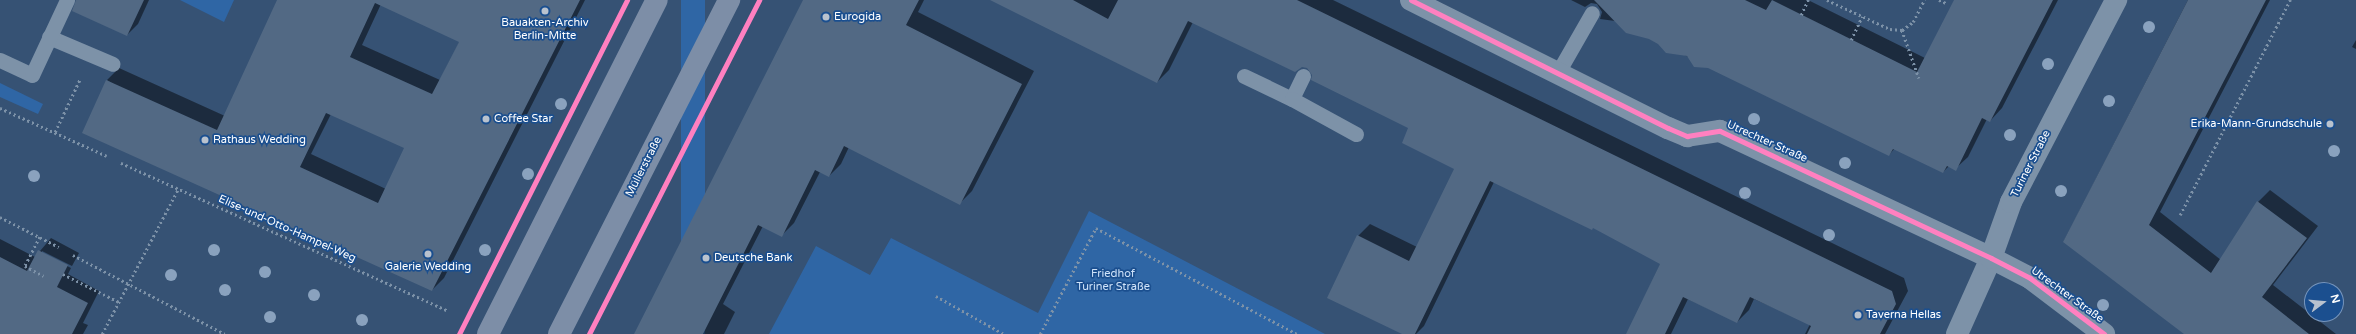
<!DOCTYPE html>
<meta charset="utf-8">
<style>
body{margin:0}
#map{position:relative;width:2356px;height:334px;overflow:hidden;background:#365274;font-family:"Varela Round",sans-serif}
div>[style]{position:absolute}
[style*='--x']{left:calc(var(--x)*1px);top:calc(var(--y)*1px);width:calc(var(--w)*1px);rotate:calc(var(--a)*1deg)}
.green>*{inset:0;background:#2f66a5;transform-origin:0 0}
.shadow>*{inset:0;background:#0007}
.building>*{inset:0;background:#526984}
.path>*{height:2.5px;margin-top:-1.25px;transform-origin:0;background:repeating-linear-gradient(90deg,#7d92a8 0 2px,transparent 0 5px)}
.lane>*{height:15px;margin:-7.5px;padding:0 7.5px;transform-origin:7.5px;border-radius:7.5px;background:#7d92a8}
.street>*{height:22px;margin:-11px;padding:0 11px;transform-origin:11px;border-radius:11px;background:#7d92a8}
.primary>*{height:22px;margin:-11px;padding:0 11px;transform-origin:11px;border-radius:11px;background:#7d8ea7}
.cycleway>*{height:5px;margin:-2.5px;padding:0 2.5px;transform-origin:2.5px;border-radius:2.5px;background:#ff80c0}
.trees>*{width:12px;height:12px;margin:-6px;border-radius:50%;background:#8aa2be}
.dots>*{width:11px;height:11px;translate:-50% -50%;box-sizing:border-box;border:2px solid #1b4f8f;border-radius:50%}
span{translate:-50% -50%;white-space:nowrap;text-align:center;line-height:1.15;-webkit-text-stroke:3.5px #1b4f8f;paint-order:stroke}
.poi-label{font-size:11px;color:#fff}
.left{translate:0 -50%;text-align:left}
.right{translate:-100% -50%;text-align:right}
.street-label{font-size:11px;color:#fff}
.park-label{font-size:11px;color:#cfe3fa}
.north{position:absolute;left:2304px;top:282px;width:40px;height:40px;box-sizing:border-box;background:#1b4f8f;border:1px solid #7695bc;border-radius:50%;rotate:74deg;font-size:11px;font-weight:700;line-height:16px;text-align:center;color:#fff}
.north::after{content:'';display:block;margin:auto;width:14px;height:18px;background:#b9c2ce;clip-path:polygon(50% 0,100% 100%,50% 72%,0 100%)}
</style>
<div id="map">
<div class="green">
<div style="clip-path:polygon(180px 0,234px 0,224px 22px)"></div>
<div style="left:681px;top:0;width:24px;height:361px"></div>
<div style="clip-path:polygon(0 83px,43px 104px,38px 114px,0 97px)"></div>
<div style="clip-path:polygon(1089px 211px,1325px 334px,769px 334px,816px 246px,870px 275px,891px 238px,1038px 313px)"></div>
</div>
<div class="shadow">
<div style="clip-path:polygon(93px 0,149px 0,138px 24px,127px 35px)"></div>
<div style="clip-path:polygon(evenodd,278px 0,585px 0,444px 278px,432px 290px,107px 80px,119px 68px,225px 116px,278px 0,381px 4px,460px 41px,440px 80px,362px 45px,381px 4px,278px 0,331px 114px,406px 148px,386px 189px,311px 154px,331px 114px)"></div>
<div style="clip-path:polygon(804px 0,924px 0,918px 12px,1034px 71px,972px 191px,960px 203px,849px 147px,841px 164px,829px 176px,820px 172px,794px 223px,782px 235px,763px 226px,723px 304px,735px 312px,724px 334px,635px 334px)"></div>
<div style="clip-path:polygon(993px 0,1333px 0,1904px 278px,1908px 291px,1885px 334px,1805px 334px,1810px 324px,1754px 299px,1749px 310px,1737px 322px,1688px 299px,1671px 334px,1627px 334px,1661px 263px,1594px 227px,1494px 182px,1424px 326px,1416px 334px,1404px 334px,1358px 236px,1370px 224px,1417px 247px,1455px 169px,1410px 128px,1313px 75px,1308px 67px,1193px 22px,1169px 70px,1157px 82px)"></div>
<div style="clip-path:polygon(1571px 0,1808px 0,1925px 58px,1955px 0,2058px 0,2002px 108px,1990px 121px,1987px 119px,1968px 157px,1955px 169px,1949px 166px,1943px 172px,1895px 148px,1889px 155px,1615px 21px,1600px 19px,1602px 12px,1597px 4px,1591px 3px,1585px 7px)"></div>
<div style="clip-path:polygon(2188px 0,2270px 0,2160px 212px,2221px 260px,2258px 202px,2270px 190px,2318px 226px,2273px 285px,2336px 334px,2188px 334px,2064px 241px)"></div>
<div style="clip-path:polygon(2356px 40px,2356px 49px,2352px 47px)"></div>
<div style="clip-path:polygon(51px 238px,79px 253px,72px 266px,42px 251px,42px 253px,71px 268px,68px 274px,99px 291px,83px 323px,88px 325px,83px 334px,0 334px,0 239px,35px 257px)"></div>
</div>
<div class="building">
<div style="clip-path:polygon(76px 0,144px 0,127px 36px,72px 11px)"></div>
<div style="clip-path:polygon(evenodd,277px 0,580px 0,432px 291px,82px 133px,106px 80px,217px 130px,277px 0,375px 3px,459px 42px,432px 94px,350px 57px,375px 3px,277px 0,326px 113px,404px 148px,378px 203px,300px 167px,326px 113px)"></div>
<div style="clip-path:polygon(803px 0,919px 0,906px 25px,1022px 84px,960px 205px,844px 146px,829px 177px,815px 170px,782px 237px,758px 225px,703px 334px,634px 334px)"></div>
<div style="clip-path:polygon(990px 0,1073px 0,1108px 19px,1118px 0,1297px 0,1892px 291px,1896px 304px,1880px 334px,1807px 334px,1811px 326px,1750px 297px,1737px 323px,1683px 297px,1665px 334px,1626px 334px,1660px 264px,1593px 228px,1592px 230px,1490px 181px,1415px 334px,1402px 334px,1327px 298px,1357px 235px,1409px 261px,1454px 169px,1402px 143px,1408px 128px,1311px 80px,1312px 75px,1307px 68px,1302px 67px,1295px 72px,1188px 21px,1157px 83px)"></div>
<div style="clip-path:polygon(1594px 0,1745px 0,1766px 10px,1772px 0,1917px 72px,1954px 0,2053px 0,1990px 122px,1982px 118px,1956px 171px,1947px 166px,1943px 173px,1893px 149px,1889px 156px,1708px 68px,1694px 67px,1687px 56px,1666px 53px,1658px 44px,1649px 39px,1626px 33px)"></div>
<div style="clip-path:polygon(2188px 0,2266px 0,2149px 225px,2211px 273px,2257px 201px,2307px 238px,2262px 297px,2309px 334px,2184px 334px,2063px 242px)"></div>
<div style="clip-path:polygon(38px 250px,68px 265px,57px 287px,88px 303px,72px 334px,0 334px,0 257px,27px 271px)"></div>
</div>
<div class="path">
<div style="--x:1827;--y:0;--w:69;--a:24.7"></div>
<div style="--x:1890;--y:29;--w:12;--a:5"></div>
<div style="--x:1902;--y:30;--w:14;--a:-36"></div>
<div style="--x:1913;--y:22;--w:25;--a:-63"></div>
<div style="--x:1939;--y:0;--w:8;--a:23"></div>
<div style="--x:1801;--y:15;--w:17;--a:-65"></div>
<div style="--x:1902;--y:30;--w:51;--a:70.5"></div>
<div style="--x:1851;--y:40;--w:26;--a:-65"></div>
<div style="--x:0;--y:108;--w:117;--a:24.2"></div>
<div style="--x:55;--y:132;--w:59;--a:-64.7"></div>
<div style="--x:121;--y:163;--w:358;--a:24.3"></div>
<div style="--x:2180;--y:215;--w:242;--a:-62.9"></div>
<div style="--x:0;--y:217;--w:66;--a:27"></div>
<div style="--x:40;--y:237;--w:33;--a:117"></div>
<div style="--x:25;--y:266;--w:21;--a:28"></div>
<div style="--x:73;--y:255;--w:171;--a:27.5"></div>
<div style="--x:63;--y:274;--w:63;--a:26.6"></div>
<div style="--x:936;--y:296;--w:78;--a:29.2"></div>
<div style="--x:102;--y:334;--w:164;--a:-62.3"></div>
<div style="--x:1040;--y:334;--w:120;--a:-62.2"></div>
<div style="--x:1096;--y:228;--w:227;--a:27.8"></div>
</div>
<div class="lane">
<div style="--x:49;--y:37;--w:69;--a:22.9"></div>
<div style="--x:0;--y:60;--w:35;--a:25"></div>
<div style="--x:32;--y:75;--w:83;--a:-65"></div>
<div style="--x:1557;--y:74;--w:70;--a:-60.2"></div>
<div style="--x:1244;--y:76;--w:53;--a:25.6"></div>
<div style="--x:1303;--y:76;--w:25;--a:116"></div>
<div style="--x:1292;--y:99;--w:73;--a:28.7"></div>
</div>
<div class="street">
<div style="--x:1411;--y:0;--w:287;--a:26.5"></div>
<div style="--x:1668;--y:128;--w:21;--a:23"></div>
<div style="--x:1687;--y:136;--w:33;--a:-9"></div>
<div style="--x:1720;--y:131;--w:299;--a:25.1"></div>
<div style="--x:1991;--y:258;--w:44;--a:27.1"></div>
<div style="--x:2030;--y:278;--w:93;--a:37.1"></div>
<div style="--x:1957;--y:334;--w:83;--a:-65.9"></div>
<div style="--x:1991;--y:258;--w:59;--a:-70.3"></div>
<div style="--x:2011;--y:202;--w:228;--a:-62.5"></div>
</div>
<div class="primary">
<div style="--x:488;--y:334;--w:374;--a:-63.2"></div>
<div style="--x:559;--y:334;--w:375;--a:-63"></div>
</div>
<div class="cycleway">
<div style="--x:1411;--y:0;--w:287;--a:26.5"></div>
<div style="--x:1668;--y:128;--w:21;--a:23"></div>
<div style="--x:1687;--y:136;--w:33;--a:-9"></div>
<div style="--x:1720;--y:131;--w:299;--a:25.1"></div>
<div style="--x:1991;--y:258;--w:44;--a:27.1"></div>
<div style="--x:2030;--y:278;--w:93;--a:37.1"></div>
<div style="--x:459;--y:334;--w:374;--a:-63.3"></div>
<div style="--x:589;--y:334;--w:375;--a:-63"></div>
</div>
<div class="trees">
<div style="left:2149px;top:27px"></div>
<div style="left:2048px;top:64px"></div>
<div style="left:2109px;top:101px"></div>
<div style="left:561px;top:104px"></div>
<div style="left:1754px;top:119px"></div>
<div style="left:2010px;top:135px"></div>
<div style="left:2334px;top:151px"></div>
<div style="left:1845px;top:163px"></div>
<div style="left:528px;top:174px"></div>
<div style="left:34px;top:176px"></div>
<div style="left:2061px;top:191px"></div>
<div style="left:1745px;top:193px"></div>
<div style="left:1829px;top:235px"></div>
<div style="left:214px;top:250px"></div>
<div style="left:485px;top:250px"></div>
<div style="left:265px;top:272px"></div>
<div style="left:171px;top:275px"></div>
<div style="left:225px;top:290px"></div>
<div style="left:314px;top:295px"></div>
<div style="left:2103px;top:305px"></div>
<div style="left:270px;top:317px"></div>
<div style="left:362px;top:320px"></div>
</div>
<div class="dots">
<div style="left:545px;top:11px;background:#b9c2ce"></div>
<div style="left:826px;top:17px;background:#b9c2ce"></div>
<div style="left:486px;top:119px;background:#b9c2ce"></div>
<div style="left:2330px;top:124px;background:#b9c2ce"></div>
<div style="left:205px;top:140px;background:#b9c2ce"></div>
<div style="left:428px;top:254px;background:#b9c2ce"></div>
<div style="left:706px;top:258px;background:#b9c2ce"></div>
<div style="left:1858px;top:315px;background:#b9c2ce"></div>
</div>
<div class="poi-label">
<span class="left" style="left:834px;top:17px">Eurogida</span>
<span style="left:545px;top:30px">Bauakten-Archiv<br>Berlin-Mitte</span>
<span class="left" style="left:494px;top:119px">Coffee Star</span>
<span class="right" style="left:2322px;top:124px">Erika-Mann-Grundschule</span>
<span class="left" style="left:213px;top:140px">Rathaus Wedding</span>
<span class="left" style="left:714px;top:258px">Deutsche Bank</span>
<span style="left:428px;top:267px">Galerie Wedding</span>
<span class="left" style="left:1866px;top:315px">Taverna Hellas</span>
</div>
<div class="street-label">
<span style="left:1767px;top:142px;rotate:24deg">Utrechter Straße</span>
<span style="left:2031px;top:164px;rotate:-63deg">Turiner Straße</span>
<span style="left:644px;top:167px;rotate:-63deg">Müllerstraße</span>
<span style="left:287px;top:229px;rotate:24deg">Elise-und-Otto-Hampel-Weg</span>
<span style="left:2067px;top:295px;rotate:36deg">Utrechter Straße</span>
</div>
<div class="park-label">
<span style="left:1113px;top:281px">Friedhof<br>Turiner Straße</span>
</div>
<div class="north">N</div>
</div>
